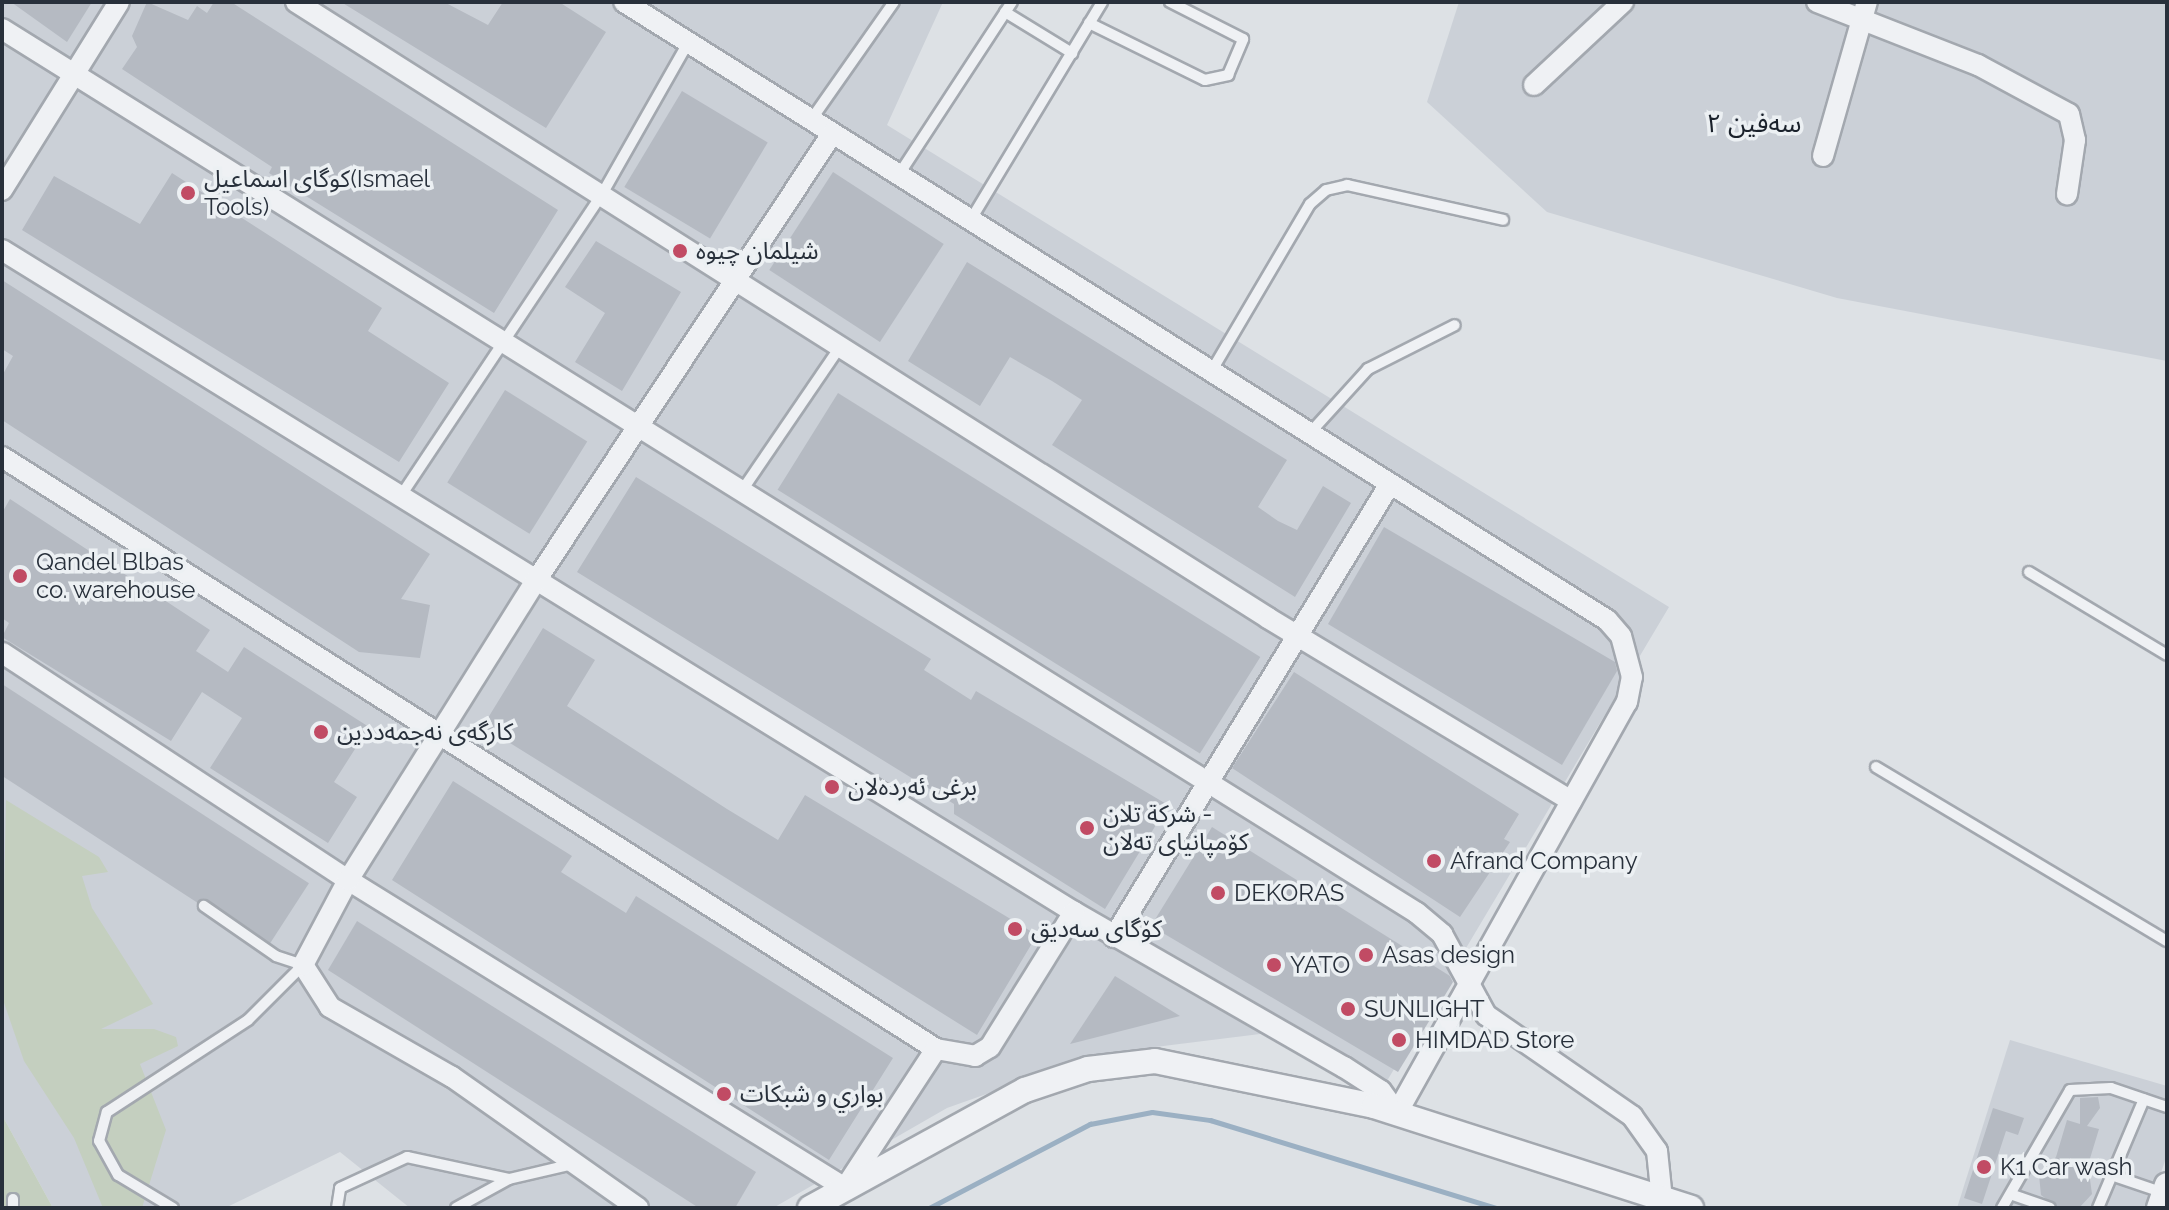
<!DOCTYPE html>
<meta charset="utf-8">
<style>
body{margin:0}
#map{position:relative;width:2169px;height:1210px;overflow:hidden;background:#dde1e5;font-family:Raleway,"Noto Sans Arabic",sans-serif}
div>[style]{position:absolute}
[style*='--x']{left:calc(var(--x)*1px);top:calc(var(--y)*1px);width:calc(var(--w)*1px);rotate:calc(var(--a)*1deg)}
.built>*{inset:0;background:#cbd0d7}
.green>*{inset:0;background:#c4cfbf}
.stream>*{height:5px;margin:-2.5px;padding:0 2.5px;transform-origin:2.5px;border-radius:2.5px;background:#9bb0c3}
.building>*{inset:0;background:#b5bac2;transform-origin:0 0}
.roads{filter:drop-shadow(2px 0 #a3a8af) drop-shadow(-2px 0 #a3a8af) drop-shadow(0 2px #a3a8af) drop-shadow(0 -2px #a3a8af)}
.service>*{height:10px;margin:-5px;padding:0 5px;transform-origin:5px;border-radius:5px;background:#eff1f4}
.minor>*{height:20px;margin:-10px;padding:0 10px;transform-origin:10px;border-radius:10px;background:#eff1f4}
.tertiary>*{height:24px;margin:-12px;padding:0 12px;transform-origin:12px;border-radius:12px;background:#eff1f4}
.dots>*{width:22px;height:22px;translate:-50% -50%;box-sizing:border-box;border:4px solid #ecf0f3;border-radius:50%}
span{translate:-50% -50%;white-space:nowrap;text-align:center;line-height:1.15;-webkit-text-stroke:7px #ecf0f3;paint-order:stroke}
.poi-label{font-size:24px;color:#28303b}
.left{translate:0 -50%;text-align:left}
.neighbourhood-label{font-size:26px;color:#1a212b}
.frame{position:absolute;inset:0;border:4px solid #28303b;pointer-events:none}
</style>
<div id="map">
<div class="built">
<div style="clip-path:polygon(2px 2px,943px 2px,887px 125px,1669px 607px,1381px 1091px,1268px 1033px,1099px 1054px,947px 1108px,773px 1208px,410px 1208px,340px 1152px,225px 1208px,53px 1208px,2px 1115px)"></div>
<div style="clip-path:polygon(1459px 2px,2167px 2px,2167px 361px,1837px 298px,1547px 212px,1427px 102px)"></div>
<div style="clip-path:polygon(2010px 1040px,2167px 1086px,2167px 1155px,2149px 1208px,1957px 1208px)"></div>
</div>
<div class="green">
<div style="clip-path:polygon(6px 800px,99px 857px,108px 872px,82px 876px,92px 908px,153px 1004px,101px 1029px,154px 1029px,176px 1037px,178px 1046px,140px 1064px,166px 1130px,142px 1208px,103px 1208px,74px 1138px,24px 1061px,2px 997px)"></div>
<div style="clip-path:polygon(2px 1115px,53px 1208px,2px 1208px)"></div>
</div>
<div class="stream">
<div style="--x:929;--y:1208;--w:182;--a:-27.6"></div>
<div style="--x:1090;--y:1124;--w:63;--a:-11"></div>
<div style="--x:1152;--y:1112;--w:59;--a:7.9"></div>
<div style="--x:1210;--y:1120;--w:299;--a:17.1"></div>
</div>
<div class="building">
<div style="clip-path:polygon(11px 2px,92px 2px,67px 42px)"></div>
<div style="clip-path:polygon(147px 2px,188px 20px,197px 6px,207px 13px,214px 2px,231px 2px,558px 210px,494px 313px,269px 173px,272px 167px,122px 69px,137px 47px,132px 36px)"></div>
<div style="clip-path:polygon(341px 2px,444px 2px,488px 25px,503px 2px,559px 2px,606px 32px,546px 128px)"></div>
<div style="left:682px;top:91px;width:100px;height:112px;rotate:31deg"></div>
<div style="left:833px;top:172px;width:132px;height:117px;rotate:33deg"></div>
<div style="clip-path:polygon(172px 173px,382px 308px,368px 331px,449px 383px,399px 462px,22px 230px,54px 176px,140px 224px)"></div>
<div style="clip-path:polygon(596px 241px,681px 292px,622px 391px,575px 362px,605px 313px,565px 287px)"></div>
<div style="clip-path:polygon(967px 262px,1287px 460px,1258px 507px,1278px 521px,1297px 530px,1323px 486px,1351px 503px,1295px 597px,1052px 445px,1082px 400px,1052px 381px,1010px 357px,980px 406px,908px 361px)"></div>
<div style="clip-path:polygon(2px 280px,430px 554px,401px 599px,430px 605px,420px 658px,359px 652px,2px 420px,2px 376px,13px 356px,2px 349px)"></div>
<div style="left:505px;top:390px;width:97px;height:109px;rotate:32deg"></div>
<div style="left:838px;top:393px;width:498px;height:114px;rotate:32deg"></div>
<div style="clip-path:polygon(636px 477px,931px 659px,924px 670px,971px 700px,976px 691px,1168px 805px,1105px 909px,954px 814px,954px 804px,577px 572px)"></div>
<div style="clip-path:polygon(10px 499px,210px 630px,196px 651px,228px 672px,244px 647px,369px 727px,334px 782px,357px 797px,328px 843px,210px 768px,242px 718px,202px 692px,171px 741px,2px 637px,9px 623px,2px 618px,2px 513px)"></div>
<div style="clip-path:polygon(1384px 527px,1615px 662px,1617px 671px,1562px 765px,1328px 624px)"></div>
<div style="clip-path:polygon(543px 628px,595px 660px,567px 706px,727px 809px,778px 840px,805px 795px,1037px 935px,977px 1035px,483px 726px)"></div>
<div style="clip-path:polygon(1294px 672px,1519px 814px,1504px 839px,1510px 842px,1460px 917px,1232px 768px)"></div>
<div style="left:2px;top:684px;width:366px;height:77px;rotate:33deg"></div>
<div style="clip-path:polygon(453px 781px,572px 856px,561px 872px,626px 913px,636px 896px,893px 1058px,829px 1160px,392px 880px)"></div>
<div style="clip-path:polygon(1212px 827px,1450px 976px,1453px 982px,1398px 1072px,1151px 926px)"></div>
<div style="clip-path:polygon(357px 921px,756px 1172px,735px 1208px,699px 1208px,328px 970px)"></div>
<div style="clip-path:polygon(1115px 976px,1180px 1016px,1070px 1044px)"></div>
<div style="clip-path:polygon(2098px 1097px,2100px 1108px,2087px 1126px,2099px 1129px,2088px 1165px,2092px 1194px,2079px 1208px,2058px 1208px,2041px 1195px,2039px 1175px,2056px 1157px,2067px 1120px,2080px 1124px,2080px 1098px)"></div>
<div style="clip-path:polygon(1993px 1108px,2024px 1118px,2018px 1135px,2006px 1131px,1982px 1204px,1964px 1198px)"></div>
</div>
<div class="roads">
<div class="service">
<div style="--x:1005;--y:12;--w:79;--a:31.5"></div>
<div style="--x:1089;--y:23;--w:129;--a:26.2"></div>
<div style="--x:1205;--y:80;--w:24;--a:-12"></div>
<div style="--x:1228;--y:75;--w:39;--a:-67"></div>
<div style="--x:1243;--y:39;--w:82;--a:-153.1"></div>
<div style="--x:811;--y:120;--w:144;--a:-54.9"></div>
<div style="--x:898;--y:176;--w:208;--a:-56.8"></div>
<div style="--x:970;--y:221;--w:256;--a:-58.9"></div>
<div style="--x:1211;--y:372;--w:195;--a:-59.5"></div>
<div style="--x:1310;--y:204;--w:21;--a:-41"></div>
<div style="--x:1326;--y:190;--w:22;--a:-13"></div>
<div style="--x:1347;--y:185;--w:160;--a:12.6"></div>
<div style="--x:1309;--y:434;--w:88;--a:-47.8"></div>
<div style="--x:1368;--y:369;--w:97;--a:-26.8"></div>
<div style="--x:741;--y:492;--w:176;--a:-55.7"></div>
<div style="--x:400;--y:497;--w:362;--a:-56.3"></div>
<div style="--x:601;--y:196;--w:176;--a:-60.4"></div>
<div style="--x:2029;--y:572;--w:161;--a:31"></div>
<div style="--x:1876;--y:767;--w:339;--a:30.9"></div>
<div style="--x:2117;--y:1177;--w:50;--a:18.8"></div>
<div style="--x:2013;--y:1195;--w:39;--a:19"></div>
<div style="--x:13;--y:1199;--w:9;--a:90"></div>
<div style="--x:173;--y:1208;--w:64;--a:-149"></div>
<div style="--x:118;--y:1175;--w:39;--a:-119"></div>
<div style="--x:99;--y:1141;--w:30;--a:-75"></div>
<div style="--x:107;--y:1112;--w:168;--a:-33.1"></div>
<div style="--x:248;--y:1020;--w:78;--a:-45"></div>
<div style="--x:303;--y:965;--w:28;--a:-162"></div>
<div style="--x:276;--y:956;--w:88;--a:-145.2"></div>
<div style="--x:337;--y:1208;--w:20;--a:-81"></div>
<div style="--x:340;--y:1188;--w:74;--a:-24.8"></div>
<div style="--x:407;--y:1157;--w:104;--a:12.2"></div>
<div style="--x:456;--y:1208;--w:60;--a:-28.7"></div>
<div style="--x:509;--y:1179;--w:62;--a:-13.1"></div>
<div style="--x:2002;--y:1208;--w:136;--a:-60"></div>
<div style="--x:2070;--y:1090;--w:41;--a:-2.8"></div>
<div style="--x:2111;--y:1088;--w:59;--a:18.7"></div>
<div style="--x:2098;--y:1208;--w:118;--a:-67.1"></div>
</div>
<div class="minor">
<div style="--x:296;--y:2;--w:1151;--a:32.36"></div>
<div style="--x:1268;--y:618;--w:354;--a:31.1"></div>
<div style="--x:1817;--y:2;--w:173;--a:21.4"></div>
<div style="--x:1978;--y:65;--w:103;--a:28.3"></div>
<div style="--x:2069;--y:114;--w:27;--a:77"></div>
<div style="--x:2075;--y:140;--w:55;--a:98.4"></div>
<div style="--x:2;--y:29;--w:1668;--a:31.99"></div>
<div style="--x:1417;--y:913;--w:33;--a:40"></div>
<div style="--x:1442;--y:934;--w:92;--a:61.5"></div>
<div style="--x:1486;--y:1015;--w:178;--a:34.7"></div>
<div style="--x:1632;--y:1116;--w:43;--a:54.5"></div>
<div style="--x:1657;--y:1151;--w:48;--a:84.1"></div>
<div style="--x:1534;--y:85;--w:122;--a:-43"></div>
<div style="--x:1823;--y:156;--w:160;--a:-74.1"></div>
<div style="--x:2;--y:190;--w:221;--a:-58.1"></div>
<div style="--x:2;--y:250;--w:1260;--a:31.7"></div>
<div style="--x:1074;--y:912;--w:311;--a:29.9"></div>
<div style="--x:1344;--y:1067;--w:44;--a:33"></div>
<div style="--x:1381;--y:1091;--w:27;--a:54"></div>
<div style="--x:1397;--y:1113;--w:471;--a:-60.8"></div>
<div style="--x:1627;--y:702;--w:25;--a:-79"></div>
<div style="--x:1632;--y:677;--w:42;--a:-105"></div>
<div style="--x:1621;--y:636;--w:21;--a:-131"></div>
<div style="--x:1607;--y:620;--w:1161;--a:-147.84"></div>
<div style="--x:2;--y:457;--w:1106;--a:32.37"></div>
<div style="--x:936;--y:1049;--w:166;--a:123.2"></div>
<div style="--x:845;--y:1188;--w:585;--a:-148.21"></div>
<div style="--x:348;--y:880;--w:414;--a:-146.7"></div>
<div style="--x:1114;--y:937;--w:527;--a:-58.66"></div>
<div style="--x:936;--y:1049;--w:40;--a:10"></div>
<div style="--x:975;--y:1056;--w:17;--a:-31"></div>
<div style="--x:990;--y:1047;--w:159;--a:-58.1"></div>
<div style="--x:638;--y:1208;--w:228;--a:-144.8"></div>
<div style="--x:452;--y:1077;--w:141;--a:-150.2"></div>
<div style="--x:330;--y:1007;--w:50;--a:-122.7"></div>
<div style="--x:303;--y:965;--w:96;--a:-62.1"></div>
<div style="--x:348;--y:880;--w:352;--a:-57.9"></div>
<div style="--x:535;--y:582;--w:538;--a:-56.46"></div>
</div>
<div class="tertiary">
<div style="--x:810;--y:1208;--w:245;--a:-28.8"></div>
<div style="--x:1025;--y:1090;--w:66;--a:-18.4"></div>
<div style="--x:1088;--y:1069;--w:67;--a:-6.8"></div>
<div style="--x:1155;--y:1061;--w:224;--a:11.6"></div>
<div style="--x:1374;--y:1106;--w:333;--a:17.8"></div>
<div style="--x:2159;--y:1208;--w:24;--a:-71"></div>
</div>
</div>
<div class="dots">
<div style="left:188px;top:193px;background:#c14b64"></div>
<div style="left:680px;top:251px;background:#c14b64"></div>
<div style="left:20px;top:576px;background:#c14b64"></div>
<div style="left:321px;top:732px;background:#c14b64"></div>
<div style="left:832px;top:787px;background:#c14b64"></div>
<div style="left:1087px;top:828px;background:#c14b64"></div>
<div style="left:1434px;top:861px;background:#c14b64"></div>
<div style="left:1218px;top:893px;background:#c14b64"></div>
<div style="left:1015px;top:929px;background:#c14b64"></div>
<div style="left:1366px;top:955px;background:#c14b64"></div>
<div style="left:1274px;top:965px;background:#c14b64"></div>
<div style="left:1348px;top:1009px;background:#c14b64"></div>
<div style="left:1399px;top:1040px;background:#c14b64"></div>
<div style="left:724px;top:1094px;background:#c14b64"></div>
<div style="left:1984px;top:1167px;background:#c14b64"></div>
</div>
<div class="poi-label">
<span class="left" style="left:204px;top:193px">كوگای اسماعیل(Ismael<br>Tools)</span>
<span class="left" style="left:696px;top:251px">شيلمان چیوه</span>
<span class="left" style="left:36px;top:576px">Qandel Blbas<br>co. warehouse</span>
<span class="left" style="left:337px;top:732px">کارگەی نەجمەددین</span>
<span class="left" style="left:848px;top:787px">برغی ئەردەلان</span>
<span class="left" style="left:1103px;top:828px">شركة تلان -<br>کۆمپانیای تەلان</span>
<span class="left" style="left:1450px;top:861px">Afrand Company</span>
<span class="left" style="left:1234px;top:893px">DEKORAS</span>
<span class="left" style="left:1031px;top:929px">کۆگای سەدیق</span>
<span class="left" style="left:1382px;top:955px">Asas design</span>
<span class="left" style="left:1290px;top:965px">YATO</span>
<span class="left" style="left:1364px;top:1009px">SUNLIGHT</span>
<span class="left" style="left:1415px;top:1040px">HIMDAD Store</span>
<span class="left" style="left:740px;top:1094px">بواري و شبكات</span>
<span class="left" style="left:2000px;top:1167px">K1 Car wash</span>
</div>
<div class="neighbourhood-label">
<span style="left:1754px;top:124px">سەفین ٢</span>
</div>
<div class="frame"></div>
</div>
